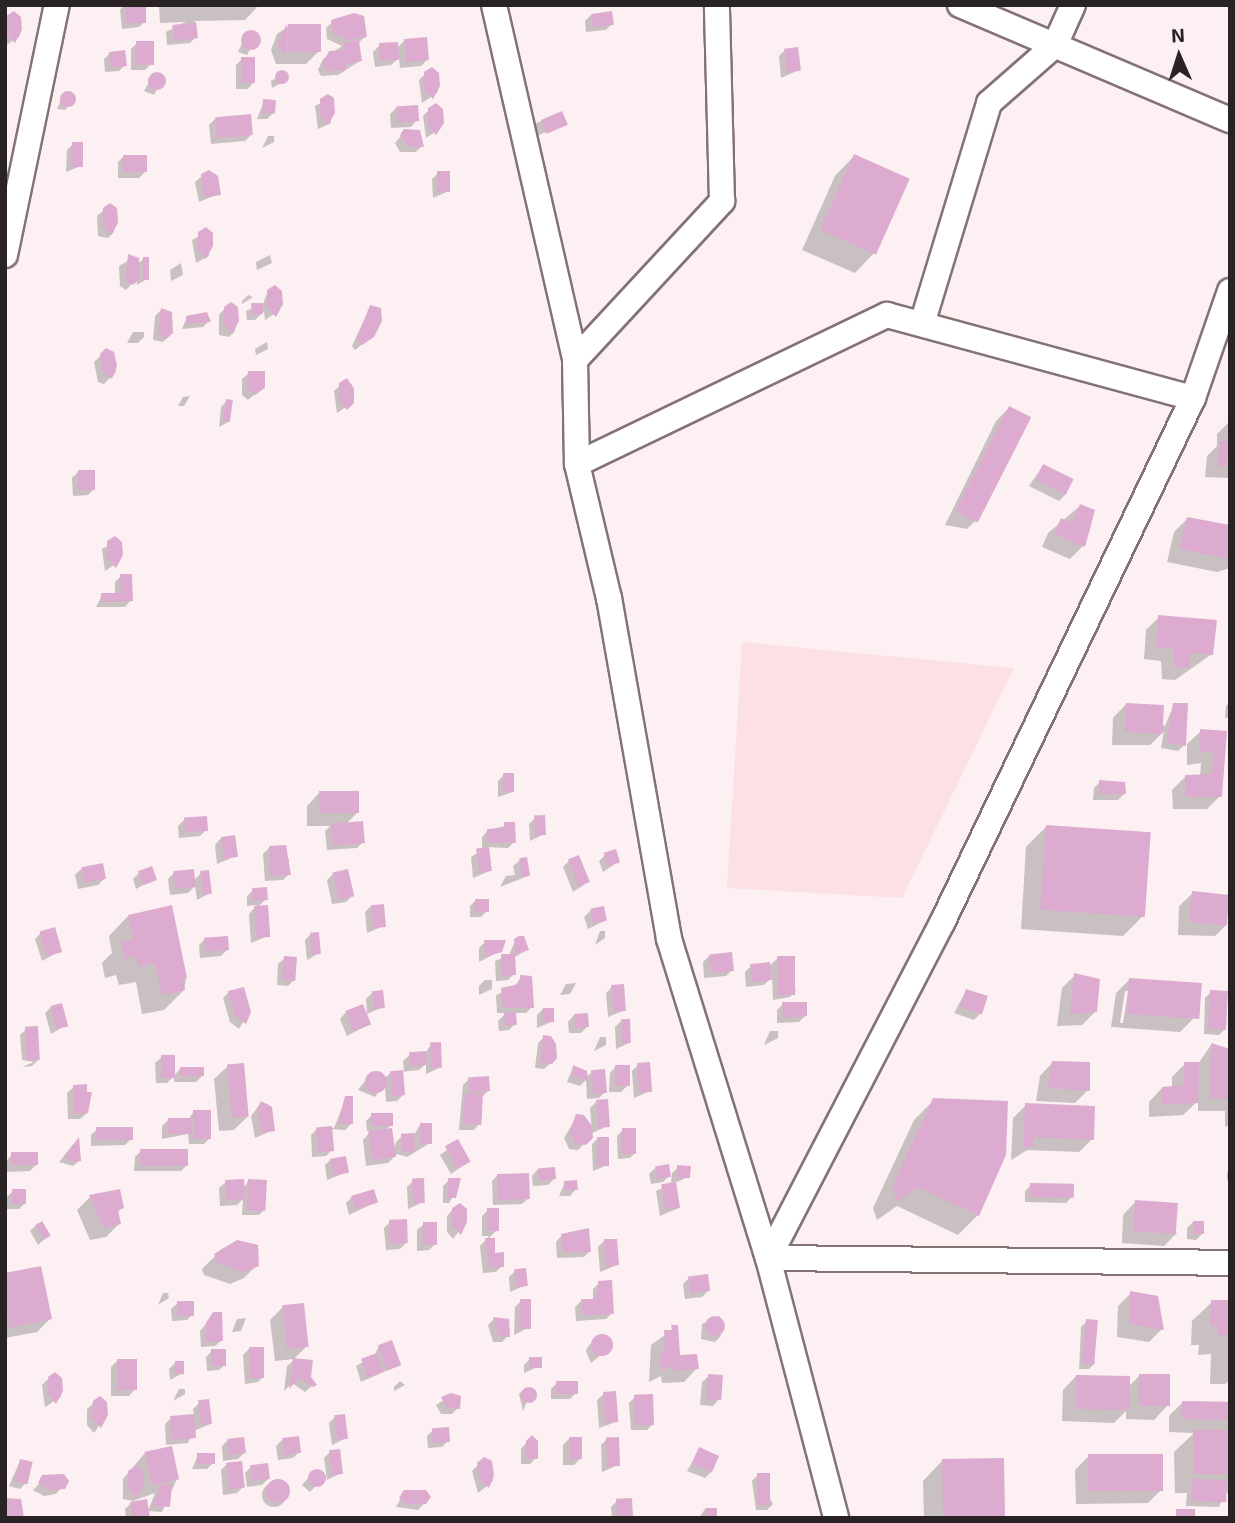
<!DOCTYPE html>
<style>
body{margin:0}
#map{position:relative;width:1235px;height:1523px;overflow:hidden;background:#fcf0f2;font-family:"Exo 2",sans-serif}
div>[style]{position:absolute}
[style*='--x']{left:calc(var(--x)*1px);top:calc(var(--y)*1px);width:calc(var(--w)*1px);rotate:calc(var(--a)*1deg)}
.built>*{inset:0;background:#fde0e5}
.shadow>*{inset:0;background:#0003;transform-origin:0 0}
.round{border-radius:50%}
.building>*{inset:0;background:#ddabd0;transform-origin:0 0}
.roads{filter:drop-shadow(2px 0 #847275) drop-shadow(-2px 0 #847275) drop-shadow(0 2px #847275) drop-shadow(0 -2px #847275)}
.minor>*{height:24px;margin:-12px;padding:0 12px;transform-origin:12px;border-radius:12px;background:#fff}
span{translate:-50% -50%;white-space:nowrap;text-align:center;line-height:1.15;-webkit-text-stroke:7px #fcf0f2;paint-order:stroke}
.frame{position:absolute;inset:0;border:7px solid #2a2324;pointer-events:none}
.north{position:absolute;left:1144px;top:21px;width:70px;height:70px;-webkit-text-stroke:5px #fcf0f2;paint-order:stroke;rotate:357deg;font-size:19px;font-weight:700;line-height:28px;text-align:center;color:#2a2324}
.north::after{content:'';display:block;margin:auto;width:24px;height:32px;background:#2a2324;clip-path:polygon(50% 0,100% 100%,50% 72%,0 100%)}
</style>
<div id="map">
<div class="built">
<div style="clip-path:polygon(742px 642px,1014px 668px,902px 898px,727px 888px)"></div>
</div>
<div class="shadow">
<div style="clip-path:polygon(124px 5px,144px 5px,145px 21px,139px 27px,122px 29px,120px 10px)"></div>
<div style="clip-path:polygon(159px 5px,259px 5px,245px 20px,194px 21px,196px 37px,190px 43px,167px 45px,166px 32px,186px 22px,160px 23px)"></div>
<div style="clip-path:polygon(591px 15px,612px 24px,606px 30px,586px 32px,585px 21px)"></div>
<div style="clip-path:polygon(7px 18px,19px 18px,20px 36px,5px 46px)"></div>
<div style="clip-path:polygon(332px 22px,365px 37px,358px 43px,360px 61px,338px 75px,321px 76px,318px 70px,323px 59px,342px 46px,327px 39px,326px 28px)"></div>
<div style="clip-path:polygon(289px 26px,319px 51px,306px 64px,276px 64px,271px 50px,277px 34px)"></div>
<div style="clip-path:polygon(246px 34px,257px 37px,247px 55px,238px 52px)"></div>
<div style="clip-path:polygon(404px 41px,427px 60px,421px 66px,400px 68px,399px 58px,391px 65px,375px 67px,373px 52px,379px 46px,396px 49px)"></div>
<div style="clip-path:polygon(137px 43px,151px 64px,145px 70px,131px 70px,131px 49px)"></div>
<div style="clip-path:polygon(785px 50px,799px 70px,781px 78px,779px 56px)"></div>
<div style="clip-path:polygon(110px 53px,125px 65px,119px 71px,105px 72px,104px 59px)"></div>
<div style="clip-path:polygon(242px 59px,254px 82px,248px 89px,236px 89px,236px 65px)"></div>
<div style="clip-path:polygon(284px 73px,285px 81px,272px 88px,271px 81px)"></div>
<div style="clip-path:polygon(425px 74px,437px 74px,438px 92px,422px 103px,419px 80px)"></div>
<div style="clip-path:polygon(152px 76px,163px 78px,154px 95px,144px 91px)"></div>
<div style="clip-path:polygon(63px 95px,72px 95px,66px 110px,57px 109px)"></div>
<div style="clip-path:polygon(330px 98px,331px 123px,318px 129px,315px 106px)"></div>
<div style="clip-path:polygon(264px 101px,273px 113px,267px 119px,257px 119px)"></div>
<div style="clip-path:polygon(396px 108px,417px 120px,411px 127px,391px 128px,390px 114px)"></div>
<div style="clip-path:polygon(429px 110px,441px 110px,441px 128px,426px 138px,423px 116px)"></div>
<div style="left:561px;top:114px;width:12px;height:29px;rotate:70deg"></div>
<div style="clip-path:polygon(215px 119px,251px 135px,245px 141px,211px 144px,209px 125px)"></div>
<div style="clip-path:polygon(405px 131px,422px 146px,416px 152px,400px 152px,395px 143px)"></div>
<div style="clip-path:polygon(268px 136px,274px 136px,274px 142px,262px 148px)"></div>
<div style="clip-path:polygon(73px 144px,81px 166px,66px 172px,67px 150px)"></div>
<div style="clip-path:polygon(124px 156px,145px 172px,139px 178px,118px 178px,118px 162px)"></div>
<div style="clip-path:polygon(854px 156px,908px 180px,874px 253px,855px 273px,802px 250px,835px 176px)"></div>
<div style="clip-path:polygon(438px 173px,449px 191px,433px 198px,432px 179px)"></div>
<div style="clip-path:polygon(202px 176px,219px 194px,199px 202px,195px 182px)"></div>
<div style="clip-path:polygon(116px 209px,114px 232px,108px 238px,98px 236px,97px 216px,104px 210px)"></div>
<div style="clip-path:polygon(208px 231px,209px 256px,196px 263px,192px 240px)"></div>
<div style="clip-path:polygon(270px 255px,272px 263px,257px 270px,256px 262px)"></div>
<div style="clip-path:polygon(135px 257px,136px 266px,143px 259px,147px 279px,137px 285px,137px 278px,126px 290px,120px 286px,119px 266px)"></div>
<div style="clip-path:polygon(181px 263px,183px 275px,171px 281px,170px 270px)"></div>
<div style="clip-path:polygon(268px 291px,280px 292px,280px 310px,265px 320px,264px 311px,255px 320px,247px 320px,246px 311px,263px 304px)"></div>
<div style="clip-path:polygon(248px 295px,253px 297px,242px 304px,242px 301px)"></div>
<div style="clip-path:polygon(370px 307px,373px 336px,355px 350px,352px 346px)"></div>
<div style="clip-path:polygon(225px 308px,236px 308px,235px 331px,229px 337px,219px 335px,219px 315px)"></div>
<div style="clip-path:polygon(161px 310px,169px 336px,163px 342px,153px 340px,155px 316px)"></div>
<div style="clip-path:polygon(187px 317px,209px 321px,203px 327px,182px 329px)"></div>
<div style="clip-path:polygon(133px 332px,144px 332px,144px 337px,138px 343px,127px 343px)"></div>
<div style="clip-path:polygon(267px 342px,268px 349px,256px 355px,255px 349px)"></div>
<div style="clip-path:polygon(107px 350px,112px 354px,116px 372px,104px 384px,98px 382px,94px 362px)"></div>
<div style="clip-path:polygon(249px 373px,263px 388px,248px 400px,242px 395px,242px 379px)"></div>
<div style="clip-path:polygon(346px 380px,352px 385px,352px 403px,337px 413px,334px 391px)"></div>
<div style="clip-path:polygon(190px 396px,184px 406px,178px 406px,183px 397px)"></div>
<div style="clip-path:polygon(227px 401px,230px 421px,219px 427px,221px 407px)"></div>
<div style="clip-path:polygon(1009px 408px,980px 516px,967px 529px,945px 525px,996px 421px)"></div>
<div style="clip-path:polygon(1230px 421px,1230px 478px,1205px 477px,1207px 456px,1217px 446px,1217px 434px)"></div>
<div style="clip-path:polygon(1043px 466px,1065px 495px,1059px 501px,1029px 486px)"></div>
<div style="clip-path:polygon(78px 472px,94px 489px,88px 495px,73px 496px,72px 478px)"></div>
<div style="clip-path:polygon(1080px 506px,1090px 530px,1083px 546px,1070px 559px,1042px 547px,1048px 533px)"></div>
<div style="clip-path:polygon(1187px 519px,1230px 527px,1230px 568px,1217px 572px,1167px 562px,1174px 532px)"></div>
<div style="clip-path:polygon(118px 540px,120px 561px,105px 571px,102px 549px)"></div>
<div style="clip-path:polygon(121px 576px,131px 600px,125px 607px,96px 607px,102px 595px,115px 595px,115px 582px)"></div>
<div style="clip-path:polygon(1159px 617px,1212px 654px,1175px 680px,1162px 679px,1161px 661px,1144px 659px,1146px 630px)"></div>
<div style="clip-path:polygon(1230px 702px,1230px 717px,1225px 718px,1226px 706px)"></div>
<div style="clip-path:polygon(1126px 704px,1165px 726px,1174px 704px,1184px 745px,1178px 751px,1161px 748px,1164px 731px,1150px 745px,1112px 745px,1113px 718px)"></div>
<div style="clip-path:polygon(1201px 731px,1225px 733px,1220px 796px,1207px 809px,1173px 809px,1172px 790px,1185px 777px,1200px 776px,1201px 763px,1187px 765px,1187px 744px)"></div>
<div style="clip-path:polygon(504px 775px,513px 792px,498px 797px,498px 781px)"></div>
<div style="clip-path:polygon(1100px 782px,1124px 794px,1118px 800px,1093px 800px,1094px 788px)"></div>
<div style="clip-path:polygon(320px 792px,357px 813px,347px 823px,363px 842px,357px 848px,327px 850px,325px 831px,330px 826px,307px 826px,307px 806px)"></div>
<div style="clip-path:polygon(535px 818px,544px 834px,530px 841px,529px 824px)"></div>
<div style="clip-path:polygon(184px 820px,206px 830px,200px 836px,179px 838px,178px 826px)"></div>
<div style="clip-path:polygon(513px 824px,514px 842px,508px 848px,487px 847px,490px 871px,473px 878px,471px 857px,482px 850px,482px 837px,488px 830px)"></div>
<div style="clip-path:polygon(1046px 827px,1143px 916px,1123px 936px,1021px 929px,1026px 847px)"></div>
<div style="clip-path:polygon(221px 838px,236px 856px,217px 864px,215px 845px)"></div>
<div style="clip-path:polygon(269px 848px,289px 859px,289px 874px,283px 880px,265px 881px,263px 854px)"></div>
<div style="clip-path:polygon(605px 855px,618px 862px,603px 872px,599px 861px)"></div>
<div style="clip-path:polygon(520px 860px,528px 876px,500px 887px,506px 876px,515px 875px,513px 866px)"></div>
<div style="clip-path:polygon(569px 861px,588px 882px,573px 892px,563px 867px)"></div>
<div style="clip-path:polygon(81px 869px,104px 879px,98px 885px,78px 889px,75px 875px)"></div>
<div style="clip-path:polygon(139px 873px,155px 879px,136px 889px,133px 879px)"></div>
<div style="clip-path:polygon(174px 873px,194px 880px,201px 873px,210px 893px,197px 900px,195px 886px,188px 893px,170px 895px,168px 879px)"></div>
<div style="clip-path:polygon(333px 874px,352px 896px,346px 902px,332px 904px,327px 880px)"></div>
<div style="clip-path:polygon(253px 890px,266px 899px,257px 908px,268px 936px,251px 943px,249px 914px,257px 905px,247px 906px,247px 896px)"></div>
<div style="clip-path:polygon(1193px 893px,1228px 923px,1215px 936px,1178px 935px,1179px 906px)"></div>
<div style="clip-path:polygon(476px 900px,487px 911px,481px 917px,470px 917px,470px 906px)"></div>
<div style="clip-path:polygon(371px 906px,384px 926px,367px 933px,365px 912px)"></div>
<div style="clip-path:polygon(590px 911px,606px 920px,588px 929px,584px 917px)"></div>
<div style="clip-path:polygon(128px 916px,186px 978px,184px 990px,164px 1010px,142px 1014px,136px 982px,119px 985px,116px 975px,105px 978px,102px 963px,112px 953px,109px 936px)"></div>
<div style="clip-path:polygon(600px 931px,605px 931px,605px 938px,595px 945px)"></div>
<div style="clip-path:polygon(41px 933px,60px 951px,42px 961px,35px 939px)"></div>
<div style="clip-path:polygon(311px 934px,319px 953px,307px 960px,305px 940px)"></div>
<div style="clip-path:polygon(205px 939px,227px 950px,221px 956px,200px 958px,199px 945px)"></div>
<div style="clip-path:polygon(515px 941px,527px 950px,513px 958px,514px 974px,508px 980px,496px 981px,495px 961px,509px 955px)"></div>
<div style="clip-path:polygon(485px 942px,500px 951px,479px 962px,479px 948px)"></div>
<div style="clip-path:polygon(709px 956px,732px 970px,726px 976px,704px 978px,703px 962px)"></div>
<div style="clip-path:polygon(285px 958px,294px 980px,288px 986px,277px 985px,278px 964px)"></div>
<div style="clip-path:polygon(778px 958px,796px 991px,790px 997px,773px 1000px,772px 977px,764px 985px,746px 987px,745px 972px,751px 966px,769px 966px)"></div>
<div style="clip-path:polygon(1075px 975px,1096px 1011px,1082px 1025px,1057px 1026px,1062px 988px)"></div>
<div style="clip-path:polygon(521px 977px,532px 1007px,526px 1013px,514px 1013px,515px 1024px,509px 1030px,499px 1031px,498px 1021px,506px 1013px,497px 1013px,496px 995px,514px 987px)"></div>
<div style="clip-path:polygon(485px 980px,492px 980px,492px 989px,479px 995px,479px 986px)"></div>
<div style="clip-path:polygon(evenodd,1129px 980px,1193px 1019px,1180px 1032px,1111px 1027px,1116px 993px,1129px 980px,1125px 991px,1128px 991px,1123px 1023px,1120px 1023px,1125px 991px)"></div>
<div style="clip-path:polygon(576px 983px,570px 994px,560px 995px,566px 984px)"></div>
<div style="clip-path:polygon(612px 987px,625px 1010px,608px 1017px,606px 993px)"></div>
<div style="clip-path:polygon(966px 991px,980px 1014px,974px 1020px,954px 1013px)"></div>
<div style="clip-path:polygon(229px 992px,249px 1012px,239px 1029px,230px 1022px,223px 998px)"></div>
<div style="clip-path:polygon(1211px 992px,1225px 1029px,1219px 1035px,1204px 1034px,1205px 998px)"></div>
<div style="clip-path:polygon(372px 993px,383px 1007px,367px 1014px,366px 999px)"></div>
<div style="clip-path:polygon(783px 1004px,805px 1016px,799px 1022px,777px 1023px,777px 1010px)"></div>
<div style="clip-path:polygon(51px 1007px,66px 1025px,51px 1034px,45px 1013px)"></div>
<div style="clip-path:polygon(543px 1009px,551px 1022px,537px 1028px,537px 1015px)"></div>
<div style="clip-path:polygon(346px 1012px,369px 1024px,347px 1036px,340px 1019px)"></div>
<div style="clip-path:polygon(574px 1015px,587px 1027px,581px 1033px,569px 1033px,568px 1022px)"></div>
<div style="clip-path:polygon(621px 1021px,629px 1043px,616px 1049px,615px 1027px)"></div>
<div style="clip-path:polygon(26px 1029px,38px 1060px,32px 1066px,22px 1067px,34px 1062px,22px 1060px,20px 1035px)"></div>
<div style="clip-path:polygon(770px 1031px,778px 1031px,778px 1038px,764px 1045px)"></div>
<div style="clip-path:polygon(544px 1037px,551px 1063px,544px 1069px,535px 1068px,538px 1043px)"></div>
<div style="clip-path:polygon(600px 1037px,606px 1037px,606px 1045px,594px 1051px)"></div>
<div style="clip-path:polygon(431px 1045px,441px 1067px,426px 1074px,426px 1064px,419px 1070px,401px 1072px,403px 1095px,397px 1101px,386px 1102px,385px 1083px,375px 1097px,358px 1090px,368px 1077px,375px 1074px,384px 1079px,390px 1073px,404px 1072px,403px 1061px,410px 1055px,425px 1053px)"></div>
<div style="clip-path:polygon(1211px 1045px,1230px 1050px,1230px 1125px,1225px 1127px,1225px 1111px,1198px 1111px,1198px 1101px,1183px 1115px,1149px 1117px,1149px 1102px,1162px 1088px,1172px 1087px,1172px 1077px,1185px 1064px,1198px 1064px)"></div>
<div style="clip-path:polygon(162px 1057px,173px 1077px,180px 1069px,202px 1076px,196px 1082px,174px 1082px,174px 1076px,167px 1083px,156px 1083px,155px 1063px)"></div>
<div style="clip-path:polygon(1053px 1062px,1088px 1090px,1075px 1103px,1036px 1101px,1040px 1076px)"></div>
<div style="clip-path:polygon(638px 1065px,650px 1091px,634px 1098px,632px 1071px)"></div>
<div style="clip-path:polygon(228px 1066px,247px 1117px,234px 1130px,219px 1131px,214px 1079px)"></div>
<div style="clip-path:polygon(616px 1066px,627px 1086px,621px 1092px,609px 1092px,610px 1073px)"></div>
<div style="clip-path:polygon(573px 1067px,586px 1077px,592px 1072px,605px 1092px,599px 1098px,587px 1099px,586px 1080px,580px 1086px,567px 1082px)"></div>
<div style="clip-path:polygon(469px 1079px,488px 1091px,482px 1097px,480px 1123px,474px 1130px,459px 1130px,463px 1085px)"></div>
<div style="clip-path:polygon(74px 1087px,87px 1113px,80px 1119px,68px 1119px,67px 1093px)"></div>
<div style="clip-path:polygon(346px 1098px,351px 1124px,345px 1130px,331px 1129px,332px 1150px,326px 1156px,312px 1157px,311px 1135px,317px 1129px,334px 1128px)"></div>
<div style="clip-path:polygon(934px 1100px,978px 1215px,958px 1235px,897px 1206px,877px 1220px,873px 1208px,914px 1120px)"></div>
<div style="clip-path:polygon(596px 1102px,608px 1126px,592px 1133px,590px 1108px)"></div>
<div style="clip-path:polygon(261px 1103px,268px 1104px,273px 1130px,255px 1138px,251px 1116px)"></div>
<div style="clip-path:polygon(1026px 1105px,1092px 1139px,1079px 1152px,1027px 1150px,1011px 1160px,1013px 1118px)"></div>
<div style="clip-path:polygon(194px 1111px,210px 1138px,204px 1144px,189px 1144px,188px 1134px,162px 1139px,162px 1126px,168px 1120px,188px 1120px)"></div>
<div style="clip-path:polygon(372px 1115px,392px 1124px,385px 1131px,393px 1153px,396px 1142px,402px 1136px,414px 1135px,420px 1125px,430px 1143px,407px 1157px,397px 1154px,388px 1163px,366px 1166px,363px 1140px,371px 1131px,367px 1131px,366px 1121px)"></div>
<div style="clip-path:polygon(577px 1116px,591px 1137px,578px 1150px,569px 1149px,564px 1138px)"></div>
<div style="clip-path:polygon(97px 1129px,131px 1139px,125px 1145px,91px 1146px,91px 1135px)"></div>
<div style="clip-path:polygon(623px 1130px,636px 1152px,630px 1158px,618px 1159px,617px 1136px)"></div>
<div style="clip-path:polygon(598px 1138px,608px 1165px,593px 1171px,592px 1144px)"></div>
<div style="clip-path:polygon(458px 1142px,469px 1161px,451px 1174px,440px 1155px)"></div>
<div style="clip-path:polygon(73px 1145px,79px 1161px,73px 1166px,59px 1162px)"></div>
<div style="clip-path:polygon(141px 1151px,187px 1165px,181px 1171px,134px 1171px,135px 1157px)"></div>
<div style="clip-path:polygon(12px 1155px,36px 1165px,30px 1171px,6px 1172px,6px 1161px)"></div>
<div style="clip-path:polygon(331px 1159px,347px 1172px,327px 1180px,325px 1165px)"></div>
<div style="clip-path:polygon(678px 1167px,688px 1177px,675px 1183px,679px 1208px,660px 1216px,656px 1191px,671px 1184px,672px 1173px,663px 1182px,651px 1184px,649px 1174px,655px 1168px,669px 1176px)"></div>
<div style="clip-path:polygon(538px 1169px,554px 1179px,548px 1185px,533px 1186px,532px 1176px)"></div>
<div style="clip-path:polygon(1230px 1170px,1230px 1180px,1227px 1180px,1227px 1173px)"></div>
<div style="clip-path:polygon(498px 1175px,529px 1198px,522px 1204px,493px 1205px,492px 1181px)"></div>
<div style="clip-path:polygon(449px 1180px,459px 1180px,459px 1187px,449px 1203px,443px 1203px,443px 1186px)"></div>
<div style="clip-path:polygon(249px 1181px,265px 1209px,259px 1215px,242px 1215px,243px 1199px,237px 1205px,220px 1206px,219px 1188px,226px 1182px,243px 1188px)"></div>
<div style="clip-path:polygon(413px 1181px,423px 1202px,408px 1209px,407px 1187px)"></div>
<div style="clip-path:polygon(565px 1182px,576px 1189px,570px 1196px,559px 1196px)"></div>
<div style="clip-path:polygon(1031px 1185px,1072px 1197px,1066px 1203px,1025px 1202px,1025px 1191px)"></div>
<div style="clip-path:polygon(13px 1191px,25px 1203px,19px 1209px,7px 1209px,7px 1197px)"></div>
<div style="clip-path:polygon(90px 1197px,122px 1208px,117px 1213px,119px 1224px,106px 1237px,90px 1240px,77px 1210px)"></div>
<div style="clip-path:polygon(352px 1197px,376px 1202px,349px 1215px,346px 1203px)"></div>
<div style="clip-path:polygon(1136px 1201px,1177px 1233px,1164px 1246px,1122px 1243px,1123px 1215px)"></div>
<div style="clip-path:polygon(453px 1209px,466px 1222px,453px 1239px,447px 1232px,447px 1216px)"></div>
<div style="clip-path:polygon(488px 1210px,497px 1230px,487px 1240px,502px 1266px,496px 1272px,483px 1273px,480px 1246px,489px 1236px,482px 1236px,482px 1216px)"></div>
<div style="clip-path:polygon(390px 1222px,406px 1243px,400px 1249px,386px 1250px,384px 1228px)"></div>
<div style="clip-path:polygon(1193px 1222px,1202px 1234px,1196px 1240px,1187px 1239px,1187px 1228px)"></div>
<div style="clip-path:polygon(424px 1224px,435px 1244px,429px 1250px,417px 1251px,417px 1230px)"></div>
<div style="clip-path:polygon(36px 1225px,48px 1236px,38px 1245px,30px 1231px)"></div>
<div style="clip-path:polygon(562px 1235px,590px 1251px,584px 1257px,557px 1258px,556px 1242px)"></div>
<div style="clip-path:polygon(604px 1241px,617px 1265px,600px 1272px,598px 1247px)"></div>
<div style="clip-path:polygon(237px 1242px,257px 1265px,244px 1278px,230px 1284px,204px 1275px,202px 1269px,222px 1249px)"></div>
<div style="clip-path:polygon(515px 1271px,526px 1285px,510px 1292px,509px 1277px)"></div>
<div style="clip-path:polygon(5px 1275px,50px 1319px,37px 1332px,5px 1338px)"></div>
<div style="clip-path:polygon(689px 1278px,708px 1291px,702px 1297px,685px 1299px,683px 1284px)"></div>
<div style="clip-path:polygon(599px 1283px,612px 1313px,606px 1319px,576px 1321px,575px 1307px,581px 1301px,593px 1300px,593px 1289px)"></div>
<div style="clip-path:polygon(163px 1293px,168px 1293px,169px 1298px,158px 1305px)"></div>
<div style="clip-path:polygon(1131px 1293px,1162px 1329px,1149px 1342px,1117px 1337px,1118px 1306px)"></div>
<div style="clip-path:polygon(521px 1301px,528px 1328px,514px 1335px,515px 1307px)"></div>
<div style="clip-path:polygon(1212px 1302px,1230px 1302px,1230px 1380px,1225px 1384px,1210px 1384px,1211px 1354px,1198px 1355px,1199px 1345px,1191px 1345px,1192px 1321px)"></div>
<div style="clip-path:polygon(178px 1303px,193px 1314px,187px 1320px,172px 1321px,171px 1309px)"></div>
<div style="clip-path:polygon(283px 1307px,307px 1346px,294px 1359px,275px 1361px,270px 1320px)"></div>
<div style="clip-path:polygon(214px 1314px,222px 1340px,215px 1346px,201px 1347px,200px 1331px)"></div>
<div style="clip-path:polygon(720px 1316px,721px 1336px,715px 1342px,701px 1339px,702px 1324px)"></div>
<div style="clip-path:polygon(246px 1318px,241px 1331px,232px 1332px,237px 1319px)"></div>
<div style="clip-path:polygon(494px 1319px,508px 1336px,502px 1342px,493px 1342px,488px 1325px)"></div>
<div style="clip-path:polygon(1087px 1321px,1095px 1363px,1089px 1369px,1079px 1369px,1081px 1327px)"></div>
<div style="clip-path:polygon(676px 1327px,678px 1357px,697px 1368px,684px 1382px,662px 1383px,661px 1376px,649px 1382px,651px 1345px)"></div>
<div style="clip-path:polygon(608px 1335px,608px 1349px,591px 1363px,586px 1351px,589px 1345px)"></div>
<div style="clip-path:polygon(379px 1346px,399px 1365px,361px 1382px,356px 1366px,374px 1356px)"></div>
<div style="clip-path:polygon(249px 1349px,264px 1376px,258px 1382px,245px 1384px,243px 1355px)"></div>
<div style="clip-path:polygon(212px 1351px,226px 1364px,219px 1370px,207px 1371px,206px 1357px)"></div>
<div style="clip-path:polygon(530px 1359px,540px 1366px,524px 1373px,524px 1365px)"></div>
<div style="clip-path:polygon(294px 1360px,314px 1384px,305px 1392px,292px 1383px,284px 1391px,287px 1366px)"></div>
<div style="clip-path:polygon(117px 1361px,135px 1389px,129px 1396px,111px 1396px,111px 1367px)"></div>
<div style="clip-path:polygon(175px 1363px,183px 1373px,170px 1380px,169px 1369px)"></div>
<div style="clip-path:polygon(1140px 1375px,1167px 1406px,1154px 1420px,1126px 1419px,1126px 1411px,1114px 1423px,1062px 1421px,1063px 1390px,1076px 1376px,1128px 1387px)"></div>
<div style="clip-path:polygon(709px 1376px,719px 1399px,713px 1406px,700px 1405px,702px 1382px)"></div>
<div style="clip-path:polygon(49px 1378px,61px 1379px,61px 1397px,45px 1407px,42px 1385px)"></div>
<div style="clip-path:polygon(400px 1381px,405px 1385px,394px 1391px,394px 1387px)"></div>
<div style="clip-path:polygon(557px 1383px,576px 1393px,570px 1399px,551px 1399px,551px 1389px)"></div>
<div style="clip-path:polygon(525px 1388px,532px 1390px,523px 1411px,519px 1394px)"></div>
<div style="clip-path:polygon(179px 1389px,185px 1389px,185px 1394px,173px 1401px)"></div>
<div style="clip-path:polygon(604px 1394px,616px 1422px,599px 1428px,597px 1400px)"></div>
<div style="clip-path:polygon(451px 1395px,458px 1408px,452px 1414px,441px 1414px,436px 1405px)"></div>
<div style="clip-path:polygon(635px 1397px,653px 1424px,647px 1430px,631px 1430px,629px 1403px)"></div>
<div style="clip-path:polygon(94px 1403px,106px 1415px,94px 1433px,87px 1425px,87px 1409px)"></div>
<div style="clip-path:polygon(199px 1403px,210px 1424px,194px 1431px,188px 1443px,166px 1445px,165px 1424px,171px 1418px,194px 1416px,193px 1409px)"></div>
<div style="clip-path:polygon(1182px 1403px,1230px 1404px,1230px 1493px,1225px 1493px,1219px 1507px,1186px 1506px,1187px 1493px,1175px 1493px,1174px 1452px,1194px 1433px,1169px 1432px,1169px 1416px)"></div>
<div style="clip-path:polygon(335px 1417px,346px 1438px,332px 1445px,329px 1423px)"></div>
<div style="clip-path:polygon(433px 1430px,448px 1441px,442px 1447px,428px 1448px,427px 1436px)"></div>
<div style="clip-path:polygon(569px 1439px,580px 1459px,574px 1465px,563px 1465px,563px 1445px)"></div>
<div style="clip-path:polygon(607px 1439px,618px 1465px,602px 1472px,601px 1445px)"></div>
<div style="clip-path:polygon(228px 1440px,244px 1453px,238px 1459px,223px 1461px,222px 1446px)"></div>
<div style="clip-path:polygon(282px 1440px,299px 1452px,293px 1458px,278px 1460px,276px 1446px)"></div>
<div style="clip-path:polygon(527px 1442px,536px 1458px,530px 1464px,521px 1464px,521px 1449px)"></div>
<div style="clip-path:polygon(699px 1450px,711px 1472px,705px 1478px,687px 1471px)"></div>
<div style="clip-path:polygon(330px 1452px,341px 1473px,327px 1480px,324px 1458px)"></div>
<div style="clip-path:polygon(145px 1453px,177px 1479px,162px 1512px,148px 1511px,155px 1493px,133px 1501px,123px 1499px,123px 1479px)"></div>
<div style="clip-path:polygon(198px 1455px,213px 1463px,207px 1469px,192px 1469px)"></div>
<div style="clip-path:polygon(1089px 1456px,1161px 1490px,1148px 1503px,1076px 1504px,1075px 1470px)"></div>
<div style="clip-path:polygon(484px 1459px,490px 1463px,493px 1481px,478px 1493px,472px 1471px)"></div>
<div style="clip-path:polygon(20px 1461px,26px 1483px,20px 1489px,9px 1486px)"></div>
<div style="clip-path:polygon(942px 1461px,1004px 1518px,924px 1518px,923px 1481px)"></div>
<div style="clip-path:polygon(227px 1464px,243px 1487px,237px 1493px,223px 1495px,221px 1470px)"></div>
<div style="clip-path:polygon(251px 1467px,268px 1479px,262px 1485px,247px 1487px,245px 1473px)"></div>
<div style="clip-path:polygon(314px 1471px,324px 1477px,310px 1492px,302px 1485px)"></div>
<div style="clip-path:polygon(758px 1475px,773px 1504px,767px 1510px,756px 1510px,752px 1481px)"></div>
<div style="clip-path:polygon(47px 1476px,62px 1487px,56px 1494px,44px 1496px,33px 1490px)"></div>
<div class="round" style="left:262px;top:1483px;width:24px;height:24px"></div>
<div style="clip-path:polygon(405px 1491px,425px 1503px,418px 1510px,396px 1507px)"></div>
<div style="clip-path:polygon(617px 1501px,631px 1518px,612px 1518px,611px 1507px)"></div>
<div style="clip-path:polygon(131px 1503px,148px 1518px,126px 1518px,125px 1509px)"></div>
<div style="clip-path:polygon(705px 1509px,715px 1518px,699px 1518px)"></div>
</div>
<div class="building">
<div style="left:126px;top:5px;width:20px;height:18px"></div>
<div style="clip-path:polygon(14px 11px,21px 17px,22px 30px,15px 43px,6px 34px,6px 16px)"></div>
<div style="left:612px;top:11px;width:14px;height:21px;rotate:82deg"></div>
<div style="clip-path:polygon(354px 13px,364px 16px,367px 37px,347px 40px,333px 33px,331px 20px)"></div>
<div style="left:196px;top:22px;width:16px;height:24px;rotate:83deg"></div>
<div style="clip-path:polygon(287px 24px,287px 52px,282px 52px,277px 44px)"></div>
<div style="left:288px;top:24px;width:33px;height:28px"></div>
<div class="round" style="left:241px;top:30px;width:20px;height:20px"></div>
<div style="left:427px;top:37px;width:23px;height:23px;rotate:85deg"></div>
<div style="clip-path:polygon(359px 40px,362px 61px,345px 64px,346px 70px,327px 71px,323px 63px,329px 51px,344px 50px,343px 43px)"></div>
<div style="left:136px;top:41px;width:18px;height:24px"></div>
<div style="left:398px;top:42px;width:18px;height:19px;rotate:87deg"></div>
<div style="left:798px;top:47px;width:24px;height:14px;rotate:83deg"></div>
<div style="left:125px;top:50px;width:16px;height:16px;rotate:83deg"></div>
<div style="left:241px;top:57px;width:14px;height:26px"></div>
<div style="clip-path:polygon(432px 67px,439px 73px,440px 86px,433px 99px,424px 90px,424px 72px)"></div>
<div class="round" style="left:275px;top:70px;width:14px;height:14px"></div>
<div class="round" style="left:148px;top:72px;width:18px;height:18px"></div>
<div class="round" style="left:60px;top:91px;width:16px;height:16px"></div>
<div style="clip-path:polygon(328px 94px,334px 98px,335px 113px,328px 125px,320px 116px,320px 99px)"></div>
<div style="left:263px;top:99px;width:13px;height:14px;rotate:4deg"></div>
<div style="clip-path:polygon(436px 103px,443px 109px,444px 123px,436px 135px,428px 126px,428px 108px)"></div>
<div style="left:418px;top:105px;width:16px;height:22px;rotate:86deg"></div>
<div style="left:562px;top:111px;width:15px;height:23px;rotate:67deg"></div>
<div style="left:251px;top:114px;width:21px;height:36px;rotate:85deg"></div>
<div style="clip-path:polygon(404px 129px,420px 130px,424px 147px,407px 146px,400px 135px)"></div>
<div style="left:72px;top:142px;width:11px;height:25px"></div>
<div style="left:854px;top:154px;width:61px;height:83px;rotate:24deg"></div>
<div style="left:123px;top:155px;width:24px;height:17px"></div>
<div style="clip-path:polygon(209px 170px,218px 176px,221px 195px,204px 197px,201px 174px)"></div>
<div style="left:437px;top:171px;width:13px;height:21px"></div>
<div style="clip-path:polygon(110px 203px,117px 208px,118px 223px,111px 235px,103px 226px,103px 208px)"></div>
<div style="clip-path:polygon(206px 227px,213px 233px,213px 246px,206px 259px,198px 249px,198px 232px)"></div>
<div style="clip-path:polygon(128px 254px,139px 258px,140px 279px,133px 285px,125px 280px)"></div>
<div style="left:143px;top:257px;width:6px;height:23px"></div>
<div style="clip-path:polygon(275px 285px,282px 291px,283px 304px,276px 317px,267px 307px,267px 290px)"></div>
<div style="clip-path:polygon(231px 302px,238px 307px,239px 321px,232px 334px,224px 324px,224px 307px)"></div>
<div style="clip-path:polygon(251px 303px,263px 303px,263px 314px,252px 315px)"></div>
<div style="clip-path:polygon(370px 305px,381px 308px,382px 321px,374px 337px,362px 345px,357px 339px)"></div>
<div style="clip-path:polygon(161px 308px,172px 312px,173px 333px,166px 339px,158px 334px)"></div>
<div style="clip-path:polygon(207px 312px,211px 322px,187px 324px,186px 316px)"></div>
<div style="clip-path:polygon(106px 348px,114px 352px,117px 366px,112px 379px,102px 371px,100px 354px)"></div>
<div style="clip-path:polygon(248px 371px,265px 371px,265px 388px,255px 395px,247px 388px)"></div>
<div style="clip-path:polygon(347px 378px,354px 389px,354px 403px,347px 410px,339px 401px,339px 383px)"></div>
<div style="left:226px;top:399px;width:7px;height:22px;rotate:8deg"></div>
<div style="left:1009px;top:406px;width:25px;height:118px;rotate:27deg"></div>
<div style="clip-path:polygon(1220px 441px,1230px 441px,1226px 466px,1217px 466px)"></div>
<div style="left:1043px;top:464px;width:34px;height:18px;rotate:26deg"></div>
<div style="left:78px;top:470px;width:17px;height:20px"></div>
<div style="clip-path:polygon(1080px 504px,1095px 510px,1085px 547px,1054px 534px,1061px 518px,1072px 523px)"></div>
<div style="clip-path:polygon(1187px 517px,1230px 525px,1230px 559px,1179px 549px)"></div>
<div style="clip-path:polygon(115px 536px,122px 542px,123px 555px,116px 568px,107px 559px,107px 541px)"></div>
<div style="clip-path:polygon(120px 574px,132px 574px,133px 601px,101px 602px,101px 593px,121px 593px)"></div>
<div style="clip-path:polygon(1158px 615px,1217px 620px,1213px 655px,1190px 653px,1190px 668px,1174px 667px,1174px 649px,1156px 647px)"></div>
<div style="left:1126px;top:703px;width:38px;height:29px;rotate:3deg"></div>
<div style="clip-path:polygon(1173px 703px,1188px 703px,1186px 746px,1166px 743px)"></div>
<div style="clip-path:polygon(1200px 729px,1227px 731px,1222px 797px,1185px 797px,1185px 775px,1212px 774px,1213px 751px,1199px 753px)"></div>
<div style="left:514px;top:773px;width:19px;height:11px;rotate:90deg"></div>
<div style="clip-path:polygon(1099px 780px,1125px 782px,1126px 794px,1099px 794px)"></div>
<div style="left:319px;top:791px;width:40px;height:22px"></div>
<div style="left:545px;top:815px;width:20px;height:11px;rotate:87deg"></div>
<div style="left:207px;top:816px;width:15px;height:23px;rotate:86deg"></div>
<div style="left:363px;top:821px;width:22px;height:32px;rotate:85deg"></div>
<div style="clip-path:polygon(504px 822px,515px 822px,516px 843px,487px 842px,487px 829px,504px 828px)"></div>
<div style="left:1046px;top:825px;width:105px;height:85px;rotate:4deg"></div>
<div style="left:235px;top:835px;width:22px;height:14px;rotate:82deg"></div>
<div style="clip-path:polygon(286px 845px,291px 875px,270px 876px,269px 846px)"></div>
<div style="left:489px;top:847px;width:24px;height:13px;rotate:83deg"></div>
<div style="left:616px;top:849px;width:14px;height:13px;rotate:73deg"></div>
<div style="left:579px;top:855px;width:29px;height:12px;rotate:68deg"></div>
<div style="left:527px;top:857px;width:19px;height:8px;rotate:81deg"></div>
<div style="left:103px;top:863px;width:16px;height:22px;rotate:79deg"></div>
<div style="left:152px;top:866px;width:15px;height:15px;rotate:70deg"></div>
<div style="left:194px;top:869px;width:18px;height:21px;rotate:84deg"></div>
<div style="left:348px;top:869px;width:28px;height:16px;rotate:77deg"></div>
<div style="left:209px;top:870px;width:24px;height:9px;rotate:83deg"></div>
<div style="left:267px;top:887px;width:13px;height:15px;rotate:86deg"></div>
<div style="left:1192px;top:891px;width:38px;height:31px;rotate:6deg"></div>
<div style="left:475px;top:899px;width:14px;height:13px"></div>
<div style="left:384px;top:904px;width:23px;height:13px;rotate:85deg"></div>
<div style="clip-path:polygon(172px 905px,187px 978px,183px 979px,185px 990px,162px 995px,155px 963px,138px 967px,136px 956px,124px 959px,121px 942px,133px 939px,128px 915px)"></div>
<div style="left:268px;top:905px;width:32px;height:14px;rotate:86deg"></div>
<div style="left:604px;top:906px;width:15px;height:14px;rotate:79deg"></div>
<div style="left:55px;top:927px;width:26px;height:16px;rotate:74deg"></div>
<div style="left:319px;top:932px;width:22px;height:9px;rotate:85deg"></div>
<div style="left:228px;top:936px;width:14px;height:24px;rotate:86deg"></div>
<div style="clip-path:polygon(519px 936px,524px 936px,529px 950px,515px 954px,516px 975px,502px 976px,501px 954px,515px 954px,514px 939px)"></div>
<div style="clip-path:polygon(484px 940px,506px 940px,502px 952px,485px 957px)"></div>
<div style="left:732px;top:952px;width:19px;height:23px;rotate:84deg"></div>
<div style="left:284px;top:956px;width:13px;height:24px;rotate:4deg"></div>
<div style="left:777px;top:956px;width:18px;height:39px"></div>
<div style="left:770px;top:962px;width:18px;height:20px;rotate:84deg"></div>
<div style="clip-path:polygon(1074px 973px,1100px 979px,1097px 1012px,1070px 1014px)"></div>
<div style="clip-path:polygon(520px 975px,532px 976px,534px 1008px,503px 1008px,501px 988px,520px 984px)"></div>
<div style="left:1129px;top:978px;width:73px;height:36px;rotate:4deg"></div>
<div style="left:624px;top:984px;width:27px;height:13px;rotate:86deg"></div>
<div style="clip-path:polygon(244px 987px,251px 1012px,246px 1024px,235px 1016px,228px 991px)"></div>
<div style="left:966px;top:989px;width:23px;height:19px;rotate:18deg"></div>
<div style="left:383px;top:990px;width:18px;height:11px;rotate:84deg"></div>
<div style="left:1210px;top:990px;width:18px;height:39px;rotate:3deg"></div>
<div style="clip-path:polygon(782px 1002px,807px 1002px,807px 1016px,783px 1018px)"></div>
<div style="left:62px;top:1003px;width:24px;height:12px;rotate:75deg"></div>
<div style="left:363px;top:1004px;width:22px;height:19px;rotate:68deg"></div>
<div style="left:543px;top:1008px;width:11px;height:14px"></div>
<div style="left:516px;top:1012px;width:13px;height:12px;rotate:86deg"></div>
<div style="left:588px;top:1013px;width:14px;height:14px;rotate:86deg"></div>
<div style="left:630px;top:1019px;width:24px;height:9px;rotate:88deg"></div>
<div style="left:38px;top:1026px;width:34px;height:13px;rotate:87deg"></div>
<div style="clip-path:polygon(543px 1035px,551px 1036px,556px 1044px,557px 1058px,552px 1064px,540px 1063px)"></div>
<div style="left:441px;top:1042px;width:26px;height:11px;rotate:88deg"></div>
<div style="clip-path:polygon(1211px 1043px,1230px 1049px,1230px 1099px,1210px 1098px)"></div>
<div style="left:426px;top:1051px;width:14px;height:17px;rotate:86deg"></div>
<div style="left:161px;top:1055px;width:14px;height:23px"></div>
<div style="clip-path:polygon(1052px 1061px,1090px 1062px,1090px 1091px,1048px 1088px)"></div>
<div style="left:650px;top:1062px;width:30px;height:13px;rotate:86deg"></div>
<div style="clip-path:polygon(1184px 1062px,1199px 1062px,1198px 1103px,1161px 1105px,1162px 1087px,1184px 1085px)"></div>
<div style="left:244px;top:1063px;width:54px;height:17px;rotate:85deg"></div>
<div style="clip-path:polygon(573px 1065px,587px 1071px,588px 1081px,572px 1076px)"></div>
<div style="left:615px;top:1065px;width:15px;height:21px"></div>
<div style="left:204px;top:1067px;width:9px;height:24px;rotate:90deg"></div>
<div style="left:605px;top:1069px;width:24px;height:14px;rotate:85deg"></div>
<div style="left:403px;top:1070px;width:25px;height:13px;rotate:85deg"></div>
<div class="round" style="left:365px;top:1071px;width:22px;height:22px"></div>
<div style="left:489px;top:1076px;width:15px;height:21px;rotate:86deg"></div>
<div style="clip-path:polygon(87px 1084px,87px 1092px,92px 1092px,88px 1113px,74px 1114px,73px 1085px)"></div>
<div style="left:465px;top:1093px;width:18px;height:31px;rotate:3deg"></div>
<div style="clip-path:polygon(345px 1096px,353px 1096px,353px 1124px,338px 1124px)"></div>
<div style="clip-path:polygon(933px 1098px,1008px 1101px,1006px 1155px,979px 1216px,918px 1187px,897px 1202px,892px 1187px)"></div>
<div style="left:608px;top:1099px;width:28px;height:12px;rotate:86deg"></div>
<div style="clip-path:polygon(261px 1101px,272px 1107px,275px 1131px,261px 1133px,257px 1109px)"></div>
<div style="clip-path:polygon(1025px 1103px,1095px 1106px,1094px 1140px,1033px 1137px,1033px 1146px,1023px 1148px)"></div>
<div style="left:193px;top:1110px;width:18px;height:29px"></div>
<div style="left:371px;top:1113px;width:22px;height:13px"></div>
<div style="clip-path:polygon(576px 1114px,584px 1115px,592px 1126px,593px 1138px,586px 1145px,575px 1143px,570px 1131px)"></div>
<div style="left:168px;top:1118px;width:24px;height:16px"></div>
<div style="left:420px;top:1123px;width:12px;height:21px"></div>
<div style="left:332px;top:1126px;width:25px;height:16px;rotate:85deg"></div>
<div style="left:96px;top:1127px;width:37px;height:13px"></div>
<div style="left:392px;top:1128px;width:29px;height:24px;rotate:82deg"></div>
<div style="left:622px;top:1128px;width:14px;height:26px"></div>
<div style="left:414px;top:1133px;width:18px;height:13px;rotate:87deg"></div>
<div style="clip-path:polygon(79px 1137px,81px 1161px,73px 1162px,64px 1156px)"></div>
<div style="left:597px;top:1137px;width:12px;height:29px"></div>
<div style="left:458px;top:1139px;width:26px;height:15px;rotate:61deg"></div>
<div style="left:140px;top:1149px;width:48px;height:17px"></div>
<div style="left:38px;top:1152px;width:13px;height:27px;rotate:90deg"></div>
<div style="left:346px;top:1156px;width:17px;height:16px;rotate:80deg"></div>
<div style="left:669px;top:1164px;width:13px;height:14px;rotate:81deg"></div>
<div style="clip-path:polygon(677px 1165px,691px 1166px,690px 1178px,677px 1178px)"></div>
<div style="left:555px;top:1167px;width:12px;height:17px;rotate:85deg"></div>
<div style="left:529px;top:1173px;width:26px;height:32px;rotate:88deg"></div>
<div style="left:424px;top:1178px;width:25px;height:12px;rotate:88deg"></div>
<div style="clip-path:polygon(448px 1178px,461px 1178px,456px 1198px,448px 1198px)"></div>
<div style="left:244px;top:1179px;width:20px;height:19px;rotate:87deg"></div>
<div style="left:248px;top:1179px;width:19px;height:31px;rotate:3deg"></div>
<div style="clip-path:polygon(577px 1180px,578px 1190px,564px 1190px,564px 1181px)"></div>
<div style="left:676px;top:1182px;width:26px;height:15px;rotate:81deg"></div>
<div style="left:1030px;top:1183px;width:44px;height:14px;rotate:1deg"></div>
<div style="left:12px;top:1189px;width:14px;height:15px"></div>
<div style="clip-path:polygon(120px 1189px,124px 1208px,118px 1210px,121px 1224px,103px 1228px,89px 1195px)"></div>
<div style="left:374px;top:1189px;width:14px;height:24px;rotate:73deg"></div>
<div style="left:1135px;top:1200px;width:43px;height:31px;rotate:4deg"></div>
<div style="clip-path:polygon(460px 1203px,467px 1209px,467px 1222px,461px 1235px,452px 1225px,452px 1208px)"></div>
<div style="left:487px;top:1208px;width:12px;height:23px"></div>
<div style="left:407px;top:1219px;width:24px;height:18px;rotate:88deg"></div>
<div style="left:42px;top:1221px;width:17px;height:8px;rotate:59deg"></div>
<div style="left:1193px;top:1221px;width:11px;height:13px"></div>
<div style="left:423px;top:1222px;width:14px;height:23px"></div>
<div style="clip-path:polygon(589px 1228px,591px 1252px,563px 1252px,561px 1234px)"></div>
<div style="clip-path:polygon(485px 1238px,495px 1238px,495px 1253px,504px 1252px,504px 1267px,489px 1267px)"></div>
<div style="clip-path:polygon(604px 1239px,617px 1239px,619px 1265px,605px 1267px)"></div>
<div style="clip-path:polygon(237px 1240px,258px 1245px,259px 1266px,244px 1272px,217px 1262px,214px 1254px)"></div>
<div style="clip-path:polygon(41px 1266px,52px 1319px,9px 1328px,5px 1273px)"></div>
<div style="left:526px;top:1268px;width:18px;height:12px;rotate:84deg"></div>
<div style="left:708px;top:1274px;width:17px;height:20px;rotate:83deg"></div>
<div style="clip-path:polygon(612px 1280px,614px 1314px,582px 1315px,581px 1299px,593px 1299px,598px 1293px,598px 1281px)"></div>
<div style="clip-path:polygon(1130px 1291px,1158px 1296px,1164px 1330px,1129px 1324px)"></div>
<div style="left:520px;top:1299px;width:11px;height:30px"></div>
<div style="clip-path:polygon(1211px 1300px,1230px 1300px,1230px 1335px,1217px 1335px,1218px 1326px,1210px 1326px)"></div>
<div style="left:177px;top:1301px;width:17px;height:15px"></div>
<div style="left:304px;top:1303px;width:44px;height:22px;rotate:84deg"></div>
<div style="clip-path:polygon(213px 1312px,222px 1312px,223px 1341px,206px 1342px,206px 1323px)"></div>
<div class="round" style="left:705px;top:1316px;width:20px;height:20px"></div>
<div style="clip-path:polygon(493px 1317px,509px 1319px,510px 1337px,498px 1336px)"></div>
<div style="left:1086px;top:1319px;width:12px;height:45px;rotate:5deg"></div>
<div style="clip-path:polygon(671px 1325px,678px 1325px,680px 1355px,697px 1354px,699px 1369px,674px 1371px,674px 1365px,662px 1371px,659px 1357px,665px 1347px,664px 1330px,672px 1330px)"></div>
<div class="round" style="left:591px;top:1334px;width:22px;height:22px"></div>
<div style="left:392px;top:1340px;width:27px;height:15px;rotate:70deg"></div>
<div style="left:249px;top:1347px;width:15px;height:31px"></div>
<div style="left:211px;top:1349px;width:15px;height:17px"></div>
<div style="left:377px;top:1353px;width:20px;height:17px;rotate:70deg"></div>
<div style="left:529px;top:1357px;width:13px;height:11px"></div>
<div style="clip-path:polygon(293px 1358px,313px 1360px,311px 1377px,317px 1385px,313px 1387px,299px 1378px,289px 1389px)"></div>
<div style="left:117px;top:1359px;width:20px;height:31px"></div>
<div style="left:175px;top:1361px;width:9px;height:13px"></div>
<div style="clip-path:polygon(55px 1372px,62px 1378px,63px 1391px,56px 1404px,48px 1394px,48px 1377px)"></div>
<div style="left:708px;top:1374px;width:15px;height:25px;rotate:4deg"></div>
<div style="left:1139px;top:1374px;width:31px;height:32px"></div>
<div style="left:1076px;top:1375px;width:54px;height:34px;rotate:1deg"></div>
<div style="left:556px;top:1381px;width:22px;height:13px"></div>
<div class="round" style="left:521px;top:1387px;width:16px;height:16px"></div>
<div style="left:616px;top:1391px;width:31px;height:13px;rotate:86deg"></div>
<div style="clip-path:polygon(451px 1393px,461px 1396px,460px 1409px,447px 1408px,441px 1397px)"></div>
<div style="left:653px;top:1394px;width:31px;height:19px;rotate:88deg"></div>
<div style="clip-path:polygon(100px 1396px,107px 1402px,108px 1415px,101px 1428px,92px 1419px,93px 1401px)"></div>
<div style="left:209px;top:1399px;width:25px;height:11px;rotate:83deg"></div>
<div style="left:1182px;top:1401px;width:48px;height:18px;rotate:1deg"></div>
<div style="left:194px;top:1414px;width:24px;height:24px;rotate:85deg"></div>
<div style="left:345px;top:1414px;width:25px;height:11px;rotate:83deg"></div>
<div style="left:449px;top:1427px;width:15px;height:17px;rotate:86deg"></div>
<div style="left:1193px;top:1430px;width:37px;height:44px"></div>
<div style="clip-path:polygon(532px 1435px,538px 1441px,538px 1459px,526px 1458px,526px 1441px)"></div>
<div style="left:299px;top:1436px;width:17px;height:17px;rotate:83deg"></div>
<div style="left:244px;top:1437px;width:16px;height:17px;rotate:83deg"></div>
<div style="left:569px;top:1437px;width:13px;height:22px"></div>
<div style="left:619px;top:1437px;width:29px;height:13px;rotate:88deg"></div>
<div style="left:172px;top:1446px;width:34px;height:28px;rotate:78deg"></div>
<div style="left:699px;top:1447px;width:22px;height:18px;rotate:24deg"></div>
<div style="left:340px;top:1449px;width:25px;height:11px;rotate:83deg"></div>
<div style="left:197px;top:1453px;width:18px;height:11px"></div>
<div style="left:1163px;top:1454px;width:37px;height:75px;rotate:90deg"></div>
<div style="clip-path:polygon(484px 1457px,492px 1461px,494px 1475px,489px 1488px,480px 1481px,477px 1463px)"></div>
<div style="left:1004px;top:1458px;width:60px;height:62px;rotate:89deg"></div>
<div style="left:20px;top:1459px;width:13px;height:23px;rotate:13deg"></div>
<div style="left:242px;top:1461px;width:27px;height:16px;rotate:84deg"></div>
<div style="left:268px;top:1463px;width:16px;height:18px;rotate:83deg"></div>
<div style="clip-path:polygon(136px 1466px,143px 1471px,144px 1485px,136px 1498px,128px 1488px,128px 1471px)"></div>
<div class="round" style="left:308px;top:1469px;width:18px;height:18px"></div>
<div style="left:757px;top:1473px;width:13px;height:32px"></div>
<div style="clip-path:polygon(64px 1474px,69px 1481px,65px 1489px,50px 1490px,38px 1483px,42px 1475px)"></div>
<div class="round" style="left:266px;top:1479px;width:24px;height:24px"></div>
<div style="left:1192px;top:1479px;width:35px;height:22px;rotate:2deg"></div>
<div style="clip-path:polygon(161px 1484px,172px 1485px,170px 1507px,153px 1506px)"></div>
<div style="clip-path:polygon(404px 1490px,426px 1490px,431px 1497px,426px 1504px,405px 1504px,399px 1498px)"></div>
<div style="clip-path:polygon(5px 1498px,21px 1499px,24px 1518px,5px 1518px)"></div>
<div style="left:632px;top:1498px;width:20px;height:16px;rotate:87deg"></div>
<div style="clip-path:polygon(147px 1499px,150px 1518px,133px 1518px,130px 1502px)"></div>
<div style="left:705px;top:1508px;width:12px;height:10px"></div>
<div style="left:1176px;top:1509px;width:19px;height:9px"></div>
</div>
<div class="roads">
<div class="minor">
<div style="--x:494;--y:5;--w:364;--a:77.1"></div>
<div style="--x:575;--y:360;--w:104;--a:88.9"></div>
<div style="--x:577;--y:464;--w:138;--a:76.6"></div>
<div style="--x:609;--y:598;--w:346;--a:80"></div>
<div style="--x:669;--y:939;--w:334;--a:72.8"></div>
<div style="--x:768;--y:1258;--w:269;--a:75.3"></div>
<div style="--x:960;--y:5;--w:293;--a:23.1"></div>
<div style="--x:5;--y:255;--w:255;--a:-78.3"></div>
<div style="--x:1230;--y:291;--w:113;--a:109.1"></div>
<div style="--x:1193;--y:398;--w:582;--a:115.55"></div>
<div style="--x:942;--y:923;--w:377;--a:117.4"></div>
<div style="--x:768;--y:1258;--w:462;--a:0.6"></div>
<div style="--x:922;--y:324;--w:231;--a:-73.1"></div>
<div style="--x:989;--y:103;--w:88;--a:-41.3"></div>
<div style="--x:1055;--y:45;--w:44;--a:-65.8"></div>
<div style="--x:575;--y:360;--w:217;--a:-47.2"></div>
<div style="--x:722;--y:201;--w:196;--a:-91.5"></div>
<div style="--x:577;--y:464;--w:344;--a:-25.7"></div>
<div style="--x:887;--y:315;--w:317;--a:15.2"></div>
</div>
</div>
<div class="frame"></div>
<div class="north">N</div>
</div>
